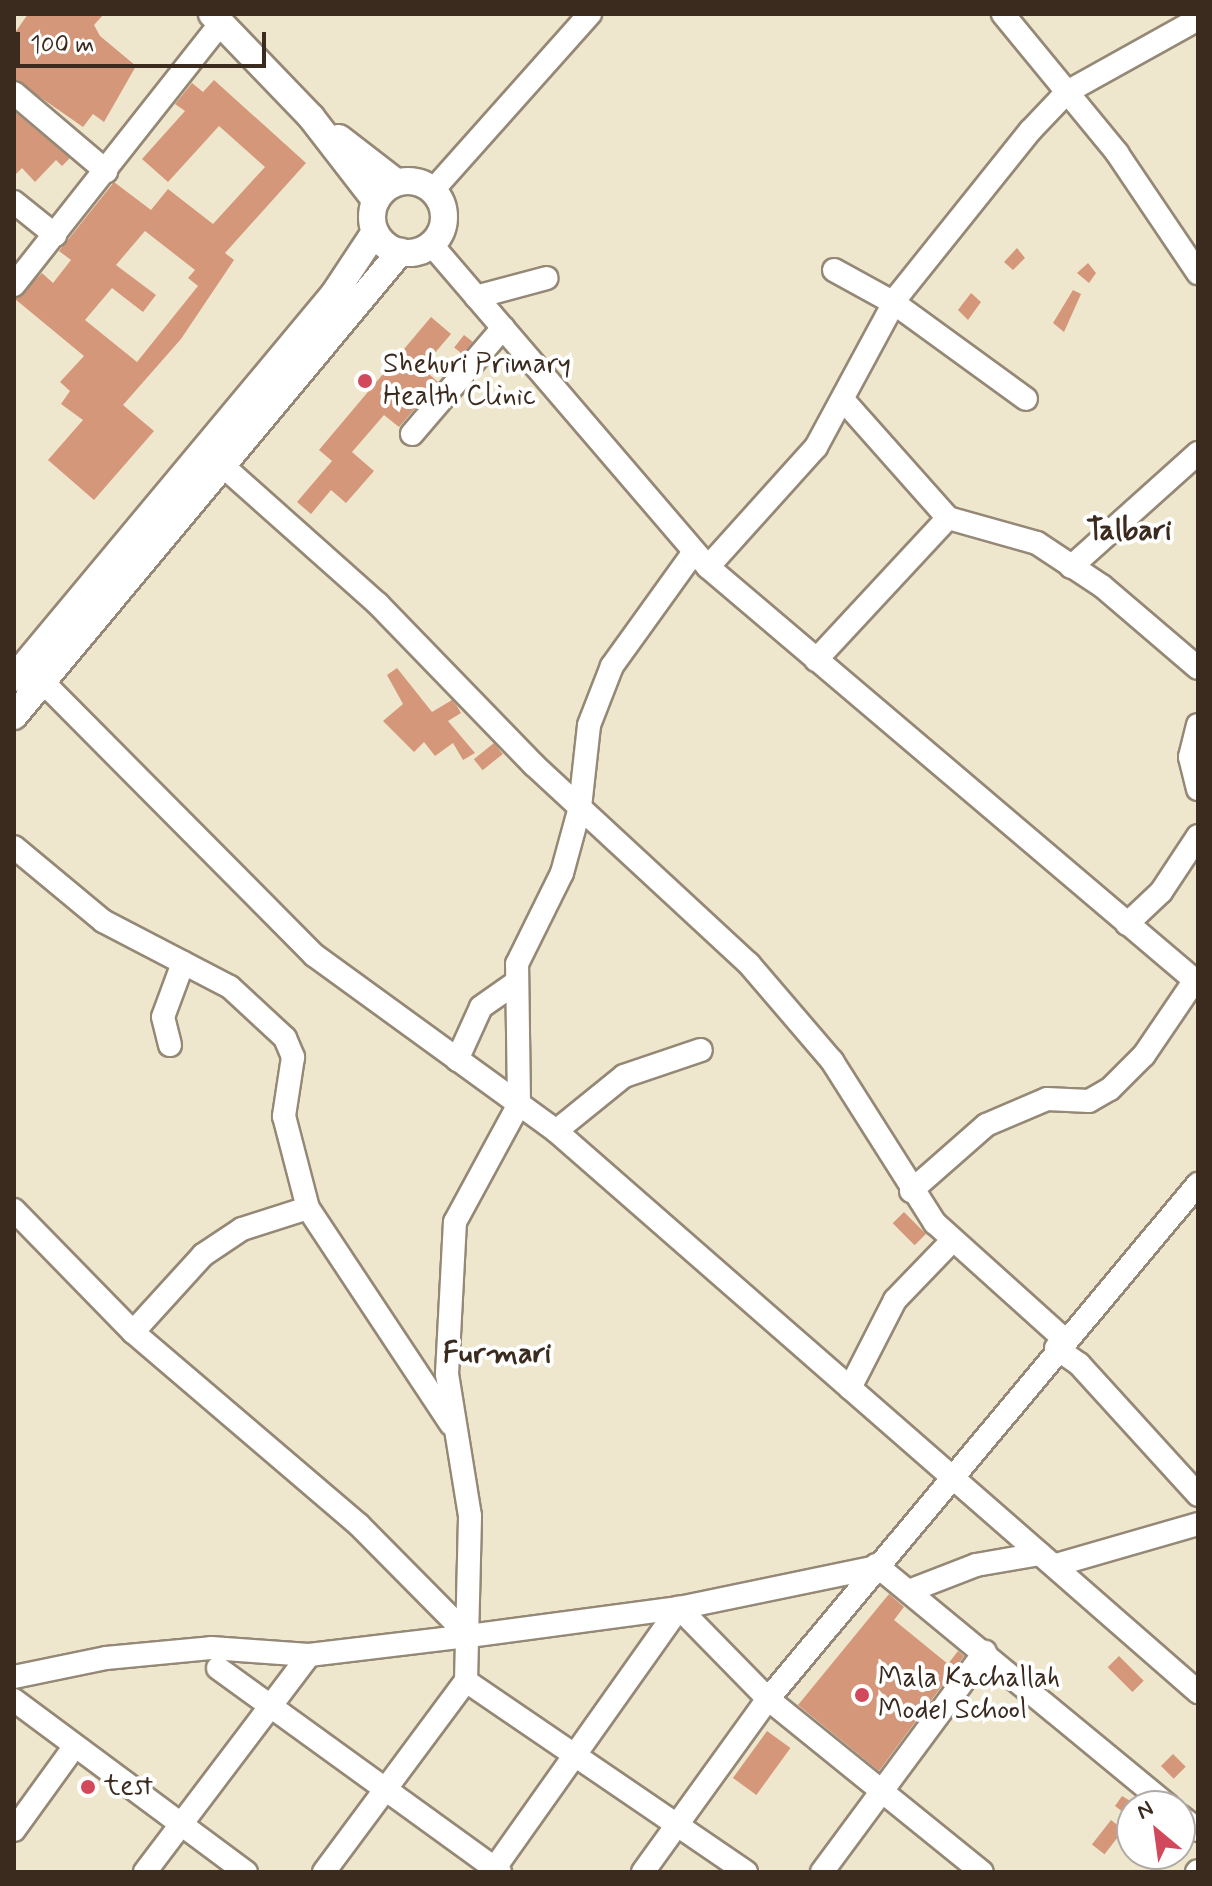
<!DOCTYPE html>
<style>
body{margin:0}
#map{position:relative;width:1212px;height:1886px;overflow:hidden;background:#efe7cd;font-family:Mynerve,sans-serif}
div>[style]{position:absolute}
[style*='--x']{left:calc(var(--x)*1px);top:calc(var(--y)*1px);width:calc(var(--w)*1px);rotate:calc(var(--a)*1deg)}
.building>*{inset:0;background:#d59779;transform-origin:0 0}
.roads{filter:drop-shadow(2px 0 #958876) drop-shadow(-2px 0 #958876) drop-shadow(0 2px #958876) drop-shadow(0 -2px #958876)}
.minor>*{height:22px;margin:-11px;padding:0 11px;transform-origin:11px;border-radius:11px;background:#fff}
.major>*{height:26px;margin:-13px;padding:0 13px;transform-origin:13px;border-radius:13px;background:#fff}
.major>.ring{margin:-13px;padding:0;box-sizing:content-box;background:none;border:26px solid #fff;border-radius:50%}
.dots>*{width:22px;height:22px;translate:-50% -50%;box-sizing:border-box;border:4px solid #fff;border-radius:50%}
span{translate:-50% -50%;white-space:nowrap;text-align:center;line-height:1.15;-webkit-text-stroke:8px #fff;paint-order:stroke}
.poi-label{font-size:28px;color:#3b2a1e}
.left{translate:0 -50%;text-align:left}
.neighbourhood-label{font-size:30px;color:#3b2a1e;font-weight:700}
.frame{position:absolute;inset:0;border:16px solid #3b2a1e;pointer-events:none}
.north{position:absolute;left:1116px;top:1790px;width:80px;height:80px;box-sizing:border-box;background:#fff;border:2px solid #b1aaa5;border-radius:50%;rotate:331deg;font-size:22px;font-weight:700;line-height:32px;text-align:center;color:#3b2a1e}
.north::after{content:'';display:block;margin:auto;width:28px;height:36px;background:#d1495b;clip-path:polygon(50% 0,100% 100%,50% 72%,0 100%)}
.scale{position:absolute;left:16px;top:32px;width:250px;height:36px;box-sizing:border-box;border:4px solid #3b2a1e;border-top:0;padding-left:10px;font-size:24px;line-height:28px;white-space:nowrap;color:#3b2a1e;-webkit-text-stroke:6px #fff;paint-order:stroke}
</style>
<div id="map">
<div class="building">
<div style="clip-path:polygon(28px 14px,104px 14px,94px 25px,100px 36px,136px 66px,104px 122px,93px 114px,83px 127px,14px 79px,14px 34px)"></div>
<div style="clip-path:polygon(evenodd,214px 80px,306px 163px,225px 253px,234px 260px,181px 339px,123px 405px,154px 431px,94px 500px,48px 460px,83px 420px,61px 404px,70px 391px,60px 382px,84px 356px,15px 299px,42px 273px,53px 283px,71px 260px,59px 251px,114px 182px,151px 210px,168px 189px,213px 224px,265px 167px,219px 126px,168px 182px,142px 159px,185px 111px,175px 104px,192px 83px,203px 92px,214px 80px,145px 231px,195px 270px,188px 278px,198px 286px,137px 362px,85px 320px,112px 288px,143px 312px,156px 295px,116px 265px,145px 231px)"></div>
<div style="clip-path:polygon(14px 111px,70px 158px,62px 166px,56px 160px,35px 182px,22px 168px,14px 176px)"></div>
<div style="clip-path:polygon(1017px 248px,1025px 258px,1013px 270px,1004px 262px)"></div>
<div style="clip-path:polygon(1088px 263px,1096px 273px,1089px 283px,1077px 273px)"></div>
<div style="clip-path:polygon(1073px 290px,1081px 294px,1064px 332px,1053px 323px)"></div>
<div style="clip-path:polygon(971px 293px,981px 302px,968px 320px,958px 310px)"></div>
<div style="clip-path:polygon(431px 317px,451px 334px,422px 368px,438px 382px,399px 427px,384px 415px,352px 452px,374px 471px,346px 503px,331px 490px,311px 514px,297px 502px,332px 461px,319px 450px)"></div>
<div style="left:464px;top:335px;width:11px;height:16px;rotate:38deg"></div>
<div style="clip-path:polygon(397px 668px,432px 712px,452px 700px,457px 706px,461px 713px,448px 721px,475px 753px,463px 760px,453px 743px,435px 756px,424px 742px,414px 752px,383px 721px,403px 704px,387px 675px)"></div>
<div style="left:494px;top:743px;width:14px;height:26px;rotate:51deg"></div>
<div style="left:904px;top:1212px;width:31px;height:16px;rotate:45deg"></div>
<div style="clip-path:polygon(889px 1594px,904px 1607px,894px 1620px,948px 1664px,958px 1651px,964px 1656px,879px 1771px,798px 1705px)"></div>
<div style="left:1119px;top:1656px;width:35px;height:16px;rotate:45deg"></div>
<div style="left:767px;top:1731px;width:29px;height:58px;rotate:36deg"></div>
<div style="left:1173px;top:1754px;width:18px;height:17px;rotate:45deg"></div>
<div style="clip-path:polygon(1122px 1796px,1132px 1802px,1132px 1819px,1115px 1806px)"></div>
<div style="left:1111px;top:1820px;width:16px;height:31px;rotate:38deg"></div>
</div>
<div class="roads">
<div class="minor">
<div style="--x:1003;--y:14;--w:180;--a:50.6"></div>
<div style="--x:1117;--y:153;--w:145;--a:56"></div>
<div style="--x:14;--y:93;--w:121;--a:40.3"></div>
<div style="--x:433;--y:190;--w:236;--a:-48.3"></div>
<div style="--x:14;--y:202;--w:53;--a:38.8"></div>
<div style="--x:431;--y:244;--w:426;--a:49.4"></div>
<div style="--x:708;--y:567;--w:643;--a:40.33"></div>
<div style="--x:834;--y:270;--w:68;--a:28.8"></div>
<div style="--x:894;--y:303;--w:163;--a:36"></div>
<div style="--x:14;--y:285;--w:334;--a:-51.7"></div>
<div style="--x:476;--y:297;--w:73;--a:-15"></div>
<div style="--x:845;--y:402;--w:155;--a:48.4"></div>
<div style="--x:948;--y:518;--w:92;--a:15.7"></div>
<div style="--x:1037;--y:543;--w:78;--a:33.5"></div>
<div style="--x:1102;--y:586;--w:126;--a:40.5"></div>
<div style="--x:412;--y:434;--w:140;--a:-49.4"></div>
<div style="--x:222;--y:465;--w:209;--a:41.7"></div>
<div style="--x:378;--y:604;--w:224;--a:45.9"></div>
<div style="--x:534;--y:765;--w:293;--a:42.8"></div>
<div style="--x:749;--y:964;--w:128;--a:49.4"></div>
<div style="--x:832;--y:1061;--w:192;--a:57.6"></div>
<div style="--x:935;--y:1223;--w:173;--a:42"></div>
<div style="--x:708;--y:567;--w:161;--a:-48"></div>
<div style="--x:816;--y:447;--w:170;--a:-61.6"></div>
<div style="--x:897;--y:297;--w:213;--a:-51.3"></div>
<div style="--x:1030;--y:131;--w:54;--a:-46.5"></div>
<div style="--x:1067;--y:92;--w:150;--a:-29.1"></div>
<div style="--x:1071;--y:567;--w:171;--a:-41.9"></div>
<div style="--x:816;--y:660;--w:194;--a:-47.1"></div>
<div style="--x:43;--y:682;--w:385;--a:45.2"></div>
<div style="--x:314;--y:955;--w:299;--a:36"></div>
<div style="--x:556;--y:1131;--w:853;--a:41.15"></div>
<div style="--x:1198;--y:725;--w:33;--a:104"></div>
<div style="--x:1190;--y:757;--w:33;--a:76"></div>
<div style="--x:14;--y:847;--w:116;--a:39.7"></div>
<div style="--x:103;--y:921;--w:143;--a:27.5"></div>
<div style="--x:230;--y:987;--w:75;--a:42.8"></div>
<div style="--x:285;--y:1038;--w:21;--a:67"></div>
<div style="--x:293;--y:1057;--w:60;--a:98.7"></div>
<div style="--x:284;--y:1116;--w:95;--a:75.4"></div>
<div style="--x:308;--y:1208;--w:259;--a:56.5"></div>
<div style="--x:1127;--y:924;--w:47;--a:-43.3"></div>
<div style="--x:1161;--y:892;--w:67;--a:-56.5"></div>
<div style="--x:170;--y:1045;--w:29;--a:-104"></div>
<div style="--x:163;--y:1017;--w:58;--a:-69.7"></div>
<div style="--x:457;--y:1060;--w:58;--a:-65.6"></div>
<div style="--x:481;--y:1007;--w:40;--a:-34.9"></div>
<div style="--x:556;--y:1131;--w:87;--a:-39"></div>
<div style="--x:624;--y:1076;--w:81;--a:-18.7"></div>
<div style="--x:911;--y:1191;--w:100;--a:-41.3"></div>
<div style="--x:986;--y:1125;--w:66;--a:-23.1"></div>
<div style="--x:1047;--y:1099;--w:42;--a:2.7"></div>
<div style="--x:1089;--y:1101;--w:24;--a:-30"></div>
<div style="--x:1110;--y:1089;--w:48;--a:-45"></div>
<div style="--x:1144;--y:1055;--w:91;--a:-55.8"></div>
<div style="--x:14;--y:1210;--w:170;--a:45.7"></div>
<div style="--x:133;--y:1332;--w:297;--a:40.5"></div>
<div style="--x:359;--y:1525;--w:156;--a:45.3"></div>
<div style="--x:133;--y:1332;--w:104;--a:-47.7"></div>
<div style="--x:203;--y:1255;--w:47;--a:-33.7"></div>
<div style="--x:242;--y:1229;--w:69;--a:-17.7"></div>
<div style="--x:1056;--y:1348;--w:28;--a:35"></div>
<div style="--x:1079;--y:1364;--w:177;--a:47.7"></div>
<div style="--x:850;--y:1388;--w:99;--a:-62.9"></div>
<div style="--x:895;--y:1300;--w:81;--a:-46"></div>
<div style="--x:876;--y:1565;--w:379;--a:39.5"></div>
<div style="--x:1056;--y:1565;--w:148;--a:-16.1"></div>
<div style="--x:909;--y:1591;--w:72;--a:-21.2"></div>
<div style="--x:976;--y:1565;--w:65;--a:-9.8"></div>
<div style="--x:218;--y:1668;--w:348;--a:35.9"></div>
<div style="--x:14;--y:1677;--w:94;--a:-11.7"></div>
<div style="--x:106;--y:1658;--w:105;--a:-5.4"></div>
<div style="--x:211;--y:1648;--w:98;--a:4.1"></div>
<div style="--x:309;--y:1655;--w:161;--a:-6.8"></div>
<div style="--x:469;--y:1636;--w:212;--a:-7.6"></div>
<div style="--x:679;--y:1608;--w:198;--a:-11.7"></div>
<div style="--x:466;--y:1681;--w:339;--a:34.3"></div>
<div style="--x:14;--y:1700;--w:289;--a:36.6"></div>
<div style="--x:1180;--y:1816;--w:23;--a:38"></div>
<div style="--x:14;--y:1830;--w:102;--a:-54.1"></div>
<div style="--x:145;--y:1872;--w:272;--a:-52.9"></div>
<div style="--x:324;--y:1872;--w:238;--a:-53.4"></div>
<div style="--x:466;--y:1681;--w:165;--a:-88.6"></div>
<div style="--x:470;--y:1516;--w:144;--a:-99.2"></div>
<div style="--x:447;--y:1374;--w:152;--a:-87"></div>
<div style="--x:455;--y:1222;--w:134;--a:-61.5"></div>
<div style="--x:519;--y:1104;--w:140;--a:-90.8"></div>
<div style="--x:517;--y:964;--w:102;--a:-63.7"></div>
<div style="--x:562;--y:873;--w:68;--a:-74.7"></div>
<div style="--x:580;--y:807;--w:82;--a:-83.7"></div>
<div style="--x:589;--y:725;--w:63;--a:-68.7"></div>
<div style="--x:612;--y:666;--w:140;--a:-54.3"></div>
<div style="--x:492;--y:1872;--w:324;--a:-54.7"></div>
<div style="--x:679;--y:1608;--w:127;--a:45.6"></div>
<div style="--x:768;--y:1699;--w:275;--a:39"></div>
<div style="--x:643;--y:1872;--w:213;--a:-54.2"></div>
<div style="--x:768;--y:1699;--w:671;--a:-50.14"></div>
<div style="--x:822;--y:1872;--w:274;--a:-53.5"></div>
<div style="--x:1197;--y:1872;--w:1;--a:-45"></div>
</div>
<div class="major">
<div style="--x:212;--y:14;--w:143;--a:46.1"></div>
<div style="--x:311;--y:117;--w:106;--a:52.3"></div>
<div style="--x:339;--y:138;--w:72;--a:37.7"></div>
<div class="ring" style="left:372px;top:181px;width:46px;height:46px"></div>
<div style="--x:14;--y:678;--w:500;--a:-50.2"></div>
<div style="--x:334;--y:294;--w:74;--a:-56.5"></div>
<div style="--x:14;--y:716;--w:604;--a:-50.24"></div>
</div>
</div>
<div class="dots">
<div style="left:365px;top:381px;background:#d1495b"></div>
<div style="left:862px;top:1695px;background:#d1495b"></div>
<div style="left:88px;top:1787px;background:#d1495b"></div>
</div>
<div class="poi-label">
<span class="left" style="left:383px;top:381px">Shehuri Primary<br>Health Clinic</span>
<span class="left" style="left:878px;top:1695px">Mala Kachallah<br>Model School</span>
<span class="left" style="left:104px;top:1787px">test</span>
</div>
<div class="neighbourhood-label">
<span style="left:1129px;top:531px">Talbari</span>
<span style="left:497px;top:1354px">Furmari</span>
</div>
<div class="frame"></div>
<div class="north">N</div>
<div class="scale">100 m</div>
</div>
